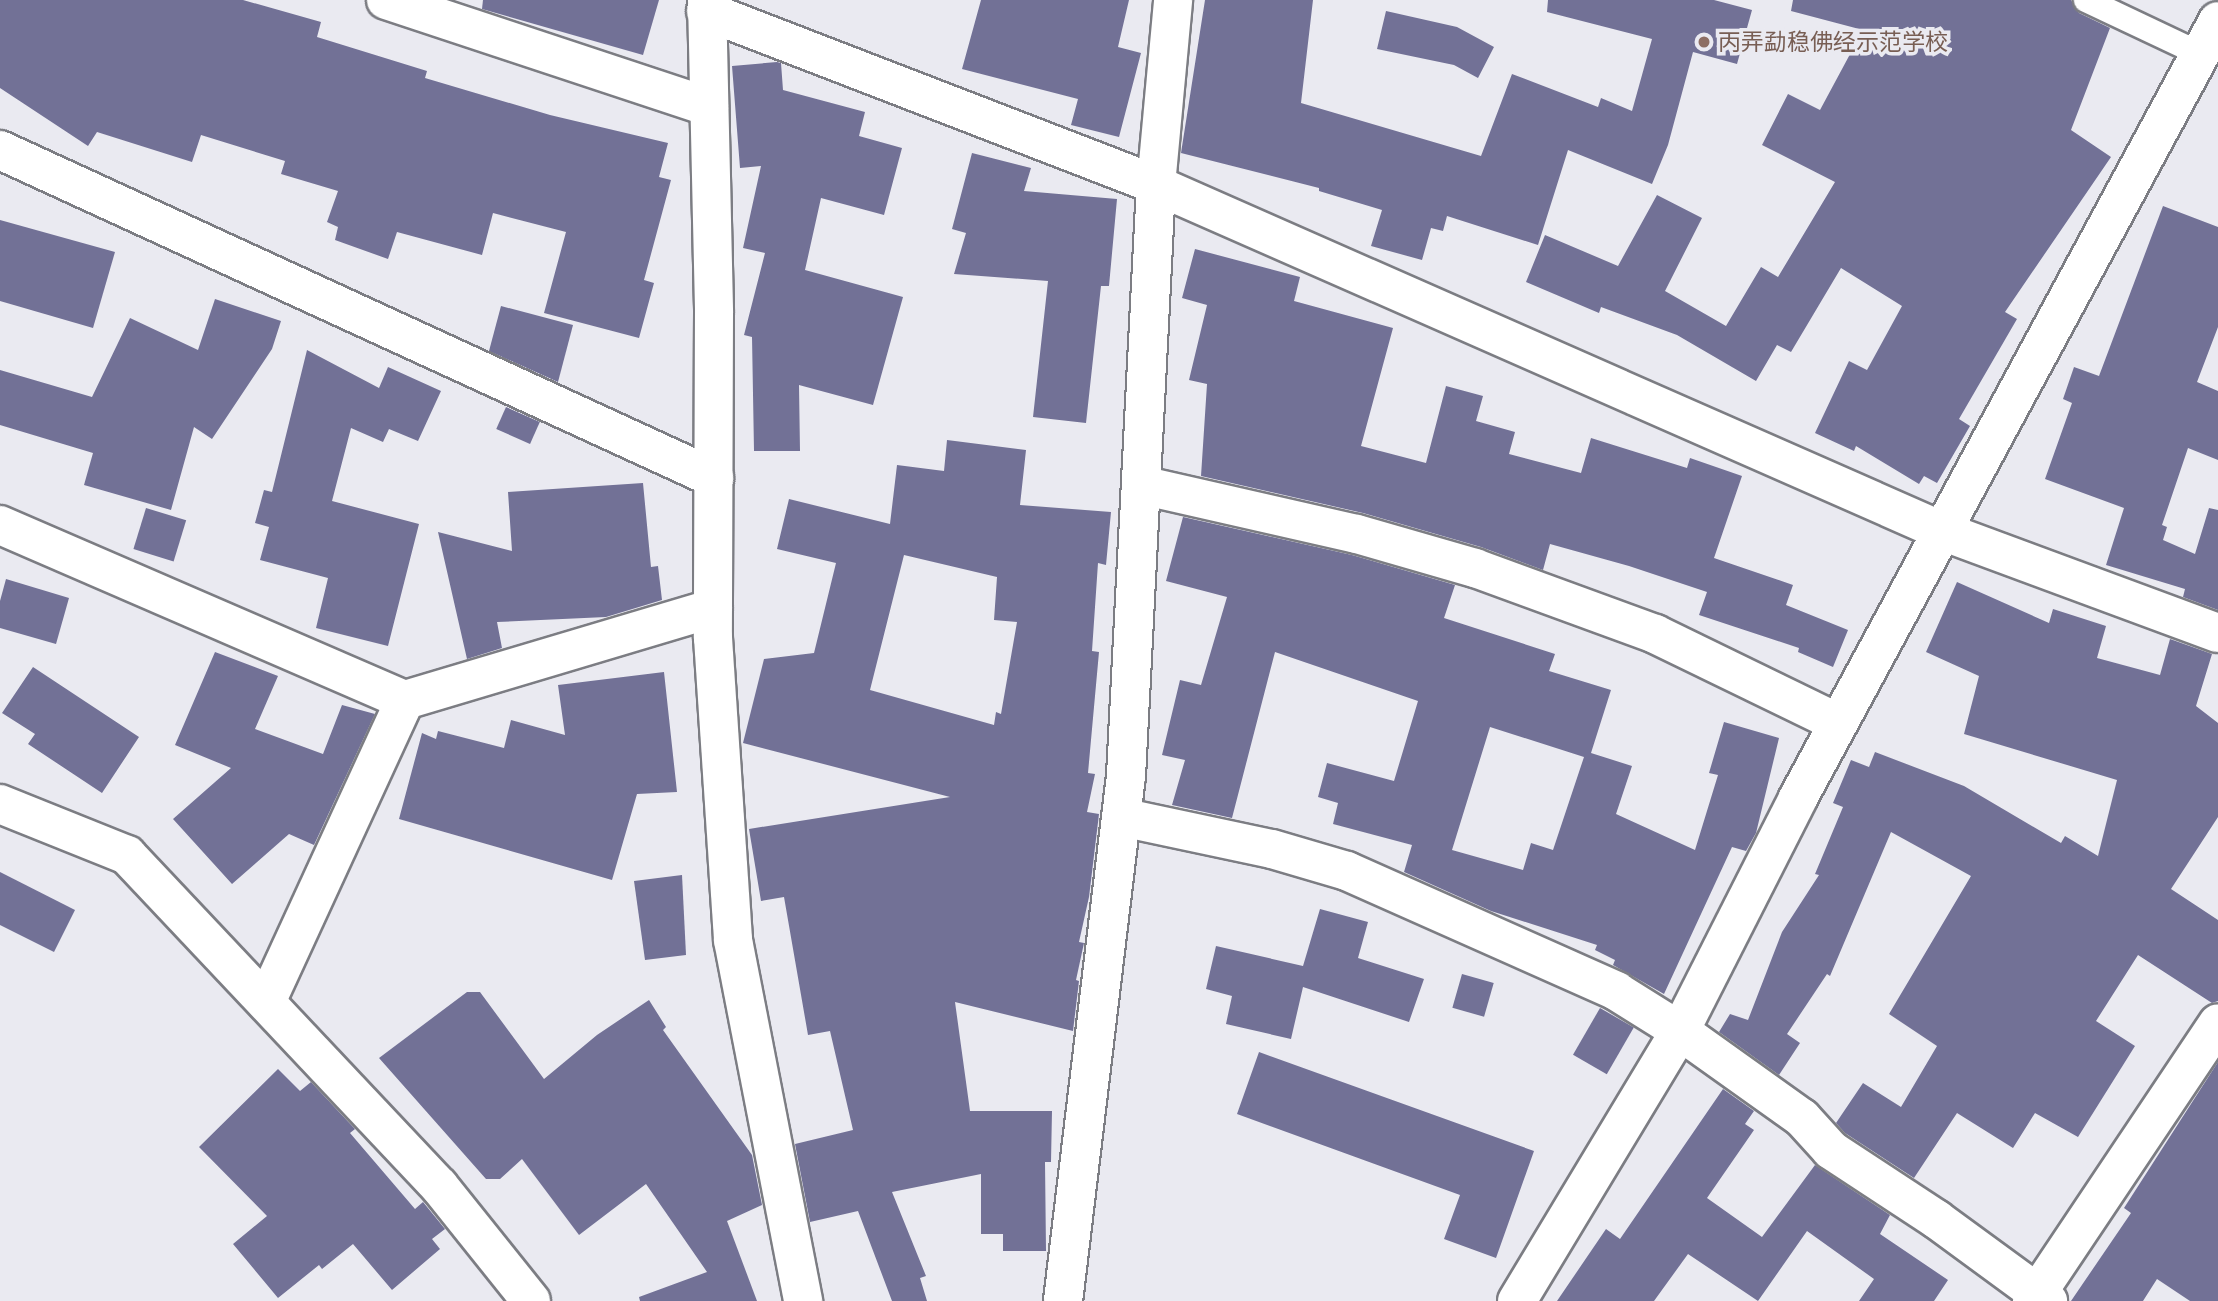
<!DOCTYPE html>
<meta charset="utf-8">
<style>
body{margin:0}
#map{position:relative;width:2218px;height:1301px;overflow:hidden;background:#eaeaf1;font-family:Arial,"Noto Sans SC",sans-serif}
div>[style]{position:absolute}
[style*='--x']{left:calc(var(--x)*1px);top:calc(var(--y)*1px);width:calc(var(--w)*1px);rotate:calc(var(--a)*1deg)}
.building>*{inset:0;background:#727196;transform-origin:0 0}
.roads{filter:drop-shadow(2px 0 #7c7d83) drop-shadow(-2px 0 #7c7d83) drop-shadow(0 2px #7c7d83) drop-shadow(0 -2px #7c7d83)}
.service>*{height:24px;margin:-12px;padding:0 12px;transform-origin:12px;border-radius:12px;background:#fff}
.minor>*{height:38px;margin:-19px;padding:0 19px;transform-origin:19px;border-radius:19px;background:#fff}
.dots>*{width:19px;height:19px;translate:-50% -50%;box-sizing:border-box;border:4px solid #eaeaf1;border-radius:50%}
span{translate:-50% -50%;white-space:nowrap;text-align:center;line-height:1.15;-webkit-text-stroke:7px #eaeaf1;paint-order:stroke}
.education-label{font-size:23px;color:#785e54}
.left{translate:0 -50%;text-align:left}
</style>
<div id="map">
<div class="building">
<div style="clip-path:polygon(0 0,243px 0,321px 22px,317px 37px,427px 71px,425px 78px,550px 115px,668px 143px,659px 177px,671px 180px,644px 280px,654px 283px,639px 338px,544px 313px,566px 232px,493px 213px,482px 255px,397px 232px,388px 259px,335px 240px,338px 227px,327px 222px,338px 191px,281px 174px,285px 161px,201px 135px,192px 162px,97px 132px,88px 146px,0 88px)"></div>
<div style="clip-path:polygon(483px 0,659px 0,643px 55px,482px 9px)"></div>
<div style="clip-path:polygon(981px 0,1129px 0,1118px 47px,1141px 53px,1119px 137px,1071px 125px,1078px 99px,962px 69px)"></div>
<div style="clip-path:polygon(1205px 0,1313px 0,1301px 103px,1481px 156px,1512px 74px,1598px 107px,1601px 98px,1632px 111px,1652px 39px,1547px 12px,1548px 0,1714px 0,1752px 10px,1737px 64px,1693px 52px,1668px 145px,1652px 184px,1568px 150px,1538px 245px,1447px 216px,1443px 231px,1431px 228px,1422px 260px,1371px 246px,1382px 210px,1319px 191px,1319px 188px,1181px 153px)"></div>
<div style="clip-path:polygon(1793px 0,2071px 0,2079px 13px,2110px 28px,2071px 130px,2111px 157px,2005px 312px,2017px 319px,1959px 419px,1970px 426px,1937px 483px,1924px 476px,1919px 484px,1856px 446px,1854px 451px,1815px 433px,1849px 361px,1867px 370px,1902px 306px,1841px 268px,1791px 352px,1777px 345px,1756px 381px,1677px 335px,1601px 307px,1599px 313px,1526px 282px,1545px 235px,1618px 266px,1657px 195px,1702px 218px,1665px 291px,1726px 326px,1761px 267px,1778px 277px,1835px 182px,1762px 145px,1788px 94px,1820px 110px,1863px 30px,1791px 11px)"></div>
<div style="clip-path:polygon(1386px 11px,1457px 27px,1494px 47px,1478px 78px,1454px 65px,1377px 49px)"></div>
<div style="clip-path:polygon(777px 62px,781px 63px,783px 90px,865px 112px,859px 136px,902px 148px,884px 215px,821px 198px,805px 270px,903px 297px,873px 405px,799px 385px,800px 451px,754px 451px,752px 337px,744px 335px,765px 253px,743px 248px,761px 166px,740px 168px,732px 66px)"></div>
<div style="clip-path:polygon(972px 153px,1031px 168px,1024px 191px,1117px 199px,1109px 286px,1101px 286px,1086px 423px,1033px 417px,1048px 281px,954px 274px,966px 233px,952px 229px)"></div>
<div style="clip-path:polygon(2163px 206px,2218px 227px,2218px 327px,2197px 382px,2218px 391px,2218px 460px,2188px 448px,2162px 525px,2167px 527px,2163px 540px,2195px 554px,2209px 508px,2218px 510px,2218px 610px,2183px 597px,2185px 589px,2106px 565px,2124px 508px,2045px 479px,2072px 403px,2063px 399px,2074px 367px,2099px 376px)"></div>
<div style="clip-path:polygon(0 220px,115px 252px,93px 328px,0 301px)"></div>
<div style="clip-path:polygon(1195px 249px,1300px 277px,1294px 301px,1393px 328px,1361px 446px,1426px 463px,1446px 386px,1483px 396px,1476px 421px,1515px 432px,1509px 454px,1581px 473px,1591px 438px,1687px 468px,1690px 458px,1742px 476px,1714px 558px,1793px 585px,1786px 605px,1848px 630px,1833px 667px,1798px 652px,1799px 648px,1699px 615px,1707px 592px,1629px 566px,1550px 544px,1543px 570px,1481px 547px,1363px 513px,1201px 476px,1207px 384px,1189px 380px,1207px 305px,1182px 298px)"></div>
<div style="clip-path:polygon(215px 299px,281px 321px,272px 349px,212px 439px,194px 427px,171px 510px,84px 485px,93px 453px,0 425px,0 370px,92px 397px,130px 318px,198px 350px)"></div>
<div style="clip-path:polygon(501px 306px,573px 325px,558px 382px,489px 351px)"></div>
<div style="clip-path:polygon(307px 350px,379px 388px,388px 367px,441px 391px,418px 441px,389px 429px,383px 442px,351px 428px,332px 501px,419px 524px,388px 646px,316px 628px,328px 578px,260px 560px,269px 527px,255px 523px,264px 490px,272px 492px)"></div>
<div style="left:506px;top:407px;width:37px;height:24px;rotate:24deg"></div>
<div style="clip-path:polygon(evenodd,947px 440px,1026px 450px,1020px 505px,1111px 512px,1106px 565px,1098px 563px,1092px 651px,1099px 652px,1088px 773px,1095px 774px,1087px 812px,1099px 814px,1089px 897px,1079px 942px,1084px 943px,1076px 980px,1079px 981px,1073px 1031px,955px 1002px,970px 1111px,1052px 1111px,1051px 1162px,1045px 1162px,1046px 1251px,1003px 1251px,1003px 1234px,981px 1234px,981px 1174px,892px 1192px,926px 1276px,920px 1278px,927px 1301px,892px 1301px,858px 1211px,810px 1222px,795px 1144px,853px 1130px,830px 1031px,808px 1035px,784px 897px,761px 901px,749px 829px,950px 797px,743px 743px,764px 659px,814px 653px,836px 563px,777px 549px,789px 499px,890px 524px,897px 465px,944px 471px,947px 440px,904px 555px,997px 577px,994px 620px,1017px 622px,1001px 714px,996px 712px,994px 725px,870px 690px,904px 555px)"></div>
<div style="clip-path:polygon(643px 483px,651px 567px,658px 566px,662px 600px,606px 617px,497px 622px,502px 648px,467px 659px,438px 532px,512px 551px,508px 492px)"></div>
<div style="left:146px;top:508px;width:42px;height:43px;rotate:17deg"></div>
<div style="clip-path:polygon(evenodd,1183px 517px,1352px 555px,1455px 585px,1444px 618px,1555px 654px,1549px 671px,1611px 690px,1591px 753px,1632px 766px,1616px 814px,1695px 850px,1718px 775px,1709px 773px,1724px 722px,1779px 738px,1756px 833px,1746px 851px,1732px 847px,1664px 994px,1613px 965px,1615px 960px,1595px 950px,1597px 945px,1491px 911px,1404px 872px,1412px 845px,1333px 824px,1338px 803px,1318px 797px,1327px 763px,1394px 781px,1418px 701px,1275px 652px,1232px 818px,1172px 805px,1185px 760px,1162px 755px,1180px 680px,1201px 685px,1227px 597px,1166px 581px,1183px 517px,1490px 727px,1584px 757px,1553px 850px,1531px 843px,1523px 870px,1452px 850px,1490px 727px)"></div>
<div style="clip-path:polygon(6px 579px,69px 598px,56px 644px,0 628px,0 601px)"></div>
<div style="clip-path:polygon(1957px 582px,2049px 623px,2053px 609px,2106px 626px,2097px 658px,2160px 675px,2170px 639px,2212px 654px,2196px 706px,2218px 723px,2218px 817px,2171px 889px,2218px 920px,2218px 1001px,2212px 1003px,2138px 955px,2096px 1021px,2135px 1046px,2078px 1137px,2035px 1113px,2013px 1148px,1957px 1113px,1914px 1178px,1845px 1133px,1836px 1123px,1863px 1083px,1901px 1107px,1937px 1046px,1889px 1014px,1971px 876px,1891px 832px,1830px 976px,1827px 974px,1787px 1034px,1800px 1043px,1779px 1075px,1719px 1032px,1730px 1014px,1748px 1020px,1782px 932px,1819px 875px,1815px 874px,1843px 807px,1833px 803px,1851px 760px,1869px 767px,1875px 752px,1964px 786px,2061px 843px,2065px 836px,2098px 856px,2117px 780px,1964px 734px,1979px 676px,1926px 652px)"></div>
<div style="clip-path:polygon(215px 652px,278px 676px,255px 729px,323px 754px,342px 705px,375px 714px,314px 845px,289px 834px,232px 884px,173px 819px,231px 768px,175px 745px)"></div>
<div style="clip-path:polygon(33px 667px,139px 737px,102px 793px,28px 744px,35px 734px,2px 713px)"></div>
<div style="clip-path:polygon(664px 672px,677px 792px,637px 794px,612px 880px,399px 819px,422px 733px,436px 739px,438px 731px,504px 748px,511px 720px,565px 735px,558px 685px)"></div>
<div style="clip-path:polygon(0 872px,75px 910px,54px 952px,0 925px)"></div>
<div style="clip-path:polygon(682px 875px,686px 955px,645px 960px,634px 881px)"></div>
<div style="clip-path:polygon(1320px 909px,1368px 922px,1358px 958px,1424px 979px,1409px 1022px,1303px 987px,1291px 1039px,1226px 1024px,1232px 996px,1206px 989px,1216px 946px,1303px 966px)"></div>
<div style="left:1462px;top:974px;width:33px;height:35px;rotate:16deg"></div>
<div style="clip-path:polygon(467px 992px,480px 992px,544px 1079px,597px 1035px,649px 1000px,666px 1027px,663px 1030px,752px 1155px,762px 1205px,727px 1221px,757px 1301px,640px 1301px,639px 1297px,707px 1272px,646px 1184px,579px 1235px,522px 1159px,500px 1179px,486px 1179px,379px 1058px)"></div>
<div style="left:1600px;top:1008px;width:39px;height:54px;rotate:30deg"></div>
<div style="clip-path:polygon(1259px 1052px,1534px 1151px,1496px 1258px,1444px 1239px,1460px 1195px,1237px 1114px)"></div>
<div style="clip-path:polygon(2218px 1062px,2218px 1301px,2190px 1301px,2157px 1279px,2143px 1301px,2071px 1301px,2131px 1213px,2124px 1208px)"></div>
<div style="clip-path:polygon(278px 1069px,300px 1091px,311px 1082px,355px 1129px,350px 1133px,415px 1209px,423px 1202px,445px 1229px,432px 1239px,440px 1249px,392px 1290px,353px 1244px,322px 1269px,319px 1265px,278px 1298px,233px 1244px,267px 1216px,199px 1147px)"></div>
<div style="clip-path:polygon(1723px 1089px,1754px 1111px,1745px 1124px,1754px 1130px,1707px 1198px,1762px 1237px,1815px 1165px,1890px 1215px,1880px 1234px,1948px 1280px,1934px 1301px,1859px 1301px,1874px 1279px,1807px 1231px,1758px 1301px,1688px 1254px,1654px 1301px,1557px 1301px,1606px 1229px,1620px 1239px)"></div>
</div>
<div class="roads">
<div class="service">
<div style="--x:2086;--y:0;--w:126;--a:25.3"></div>
</div>
<div class="minor">
<div style="--x:386;--y:0;--w:340;--a:18.3"></div>
<div style="--x:707;--y:0;--w:313;--a:88.7"></div>
<div style="--x:714;--y:313;--w:325;--a:90.2"></div>
<div style="--x:713;--y:638;--w:303;--a:86.2"></div>
<div style="--x:733;--y:940;--w:368;--a:79"></div>
<div style="--x:706;--y:11;--w:482;--a:21.1"></div>
<div style="--x:1156;--y:185;--w:859;--a:23.76"></div>
<div style="--x:1942;--y:531;--w:294;--a:20.3"></div>
<div style="--x:0;--y:150;--w:786;--a:24.67"></div>
<div style="--x:1141;--y:485;--w:221;--a:12.8"></div>
<div style="--x:1357;--y:534;--w:123;--a:16.1"></div>
<div style="--x:1475;--y:568;--w:192;--a:20.1"></div>
<div style="--x:1655;--y:634;--w:203;--a:25.9"></div>
<div style="--x:0;--y:525;--w:441;--a:23.4"></div>
<div style="--x:405;--y:700;--w:332;--a:114.7"></div>
<div style="--x:405;--y:700;--w:321;--a:-16.6"></div>
<div style="--x:0;--y:804;--w:137;--a:21.9"></div>
<div style="--x:127;--y:855;--w:455;--a:46.7"></div>
<div style="--x:439;--y:1186;--w:147;--a:51.3"></div>
<div style="--x:1121;--y:817;--w:154;--a:12"></div>
<div style="--x:1272;--y:849;--w:78;--a:16.3"></div>
<div style="--x:1347;--y:871;--w:295;--a:24"></div>
<div style="--x:1616;--y:991;--w:75;--a:32"></div>
<div style="--x:1680;--y:1031;--w:150;--a:35.5"></div>
<div style="--x:1802;--y:1118;--w:43;--a:47.8"></div>
<div style="--x:1831;--y:1150;--w:126;--a:33.3"></div>
<div style="--x:1936;--y:1219;--w:139;--a:36.2"></div>
<div style="--x:1063;--y:1301;--w:529;--a:-83.16"></div>
<div style="--x:1126;--y:776;--w:592;--a:-87.09"></div>
<div style="--x:1156;--y:185;--w:186;--a:-84.7"></div>
<div style="--x:1517;--y:1301;--w:315;--a:-58.9"></div>
<div style="--x:1680;--y:1031;--w:261;--a:-63.1"></div>
<div style="--x:1798;--y:798;--w:883;--a:-61.61"></div>
<div style="--x:2032;--y:1301;--w:334;--a:-56.2"></div>
</div>
</div>
<div class="dots">
<div style="left:1704px;top:42px;background:#8d6e63"></div>
</div>
<div class="education-label">
<span class="left" style="left:1718px;top:42px">丙弄勐稳佛经示范学校</span>
</div>
</div>
